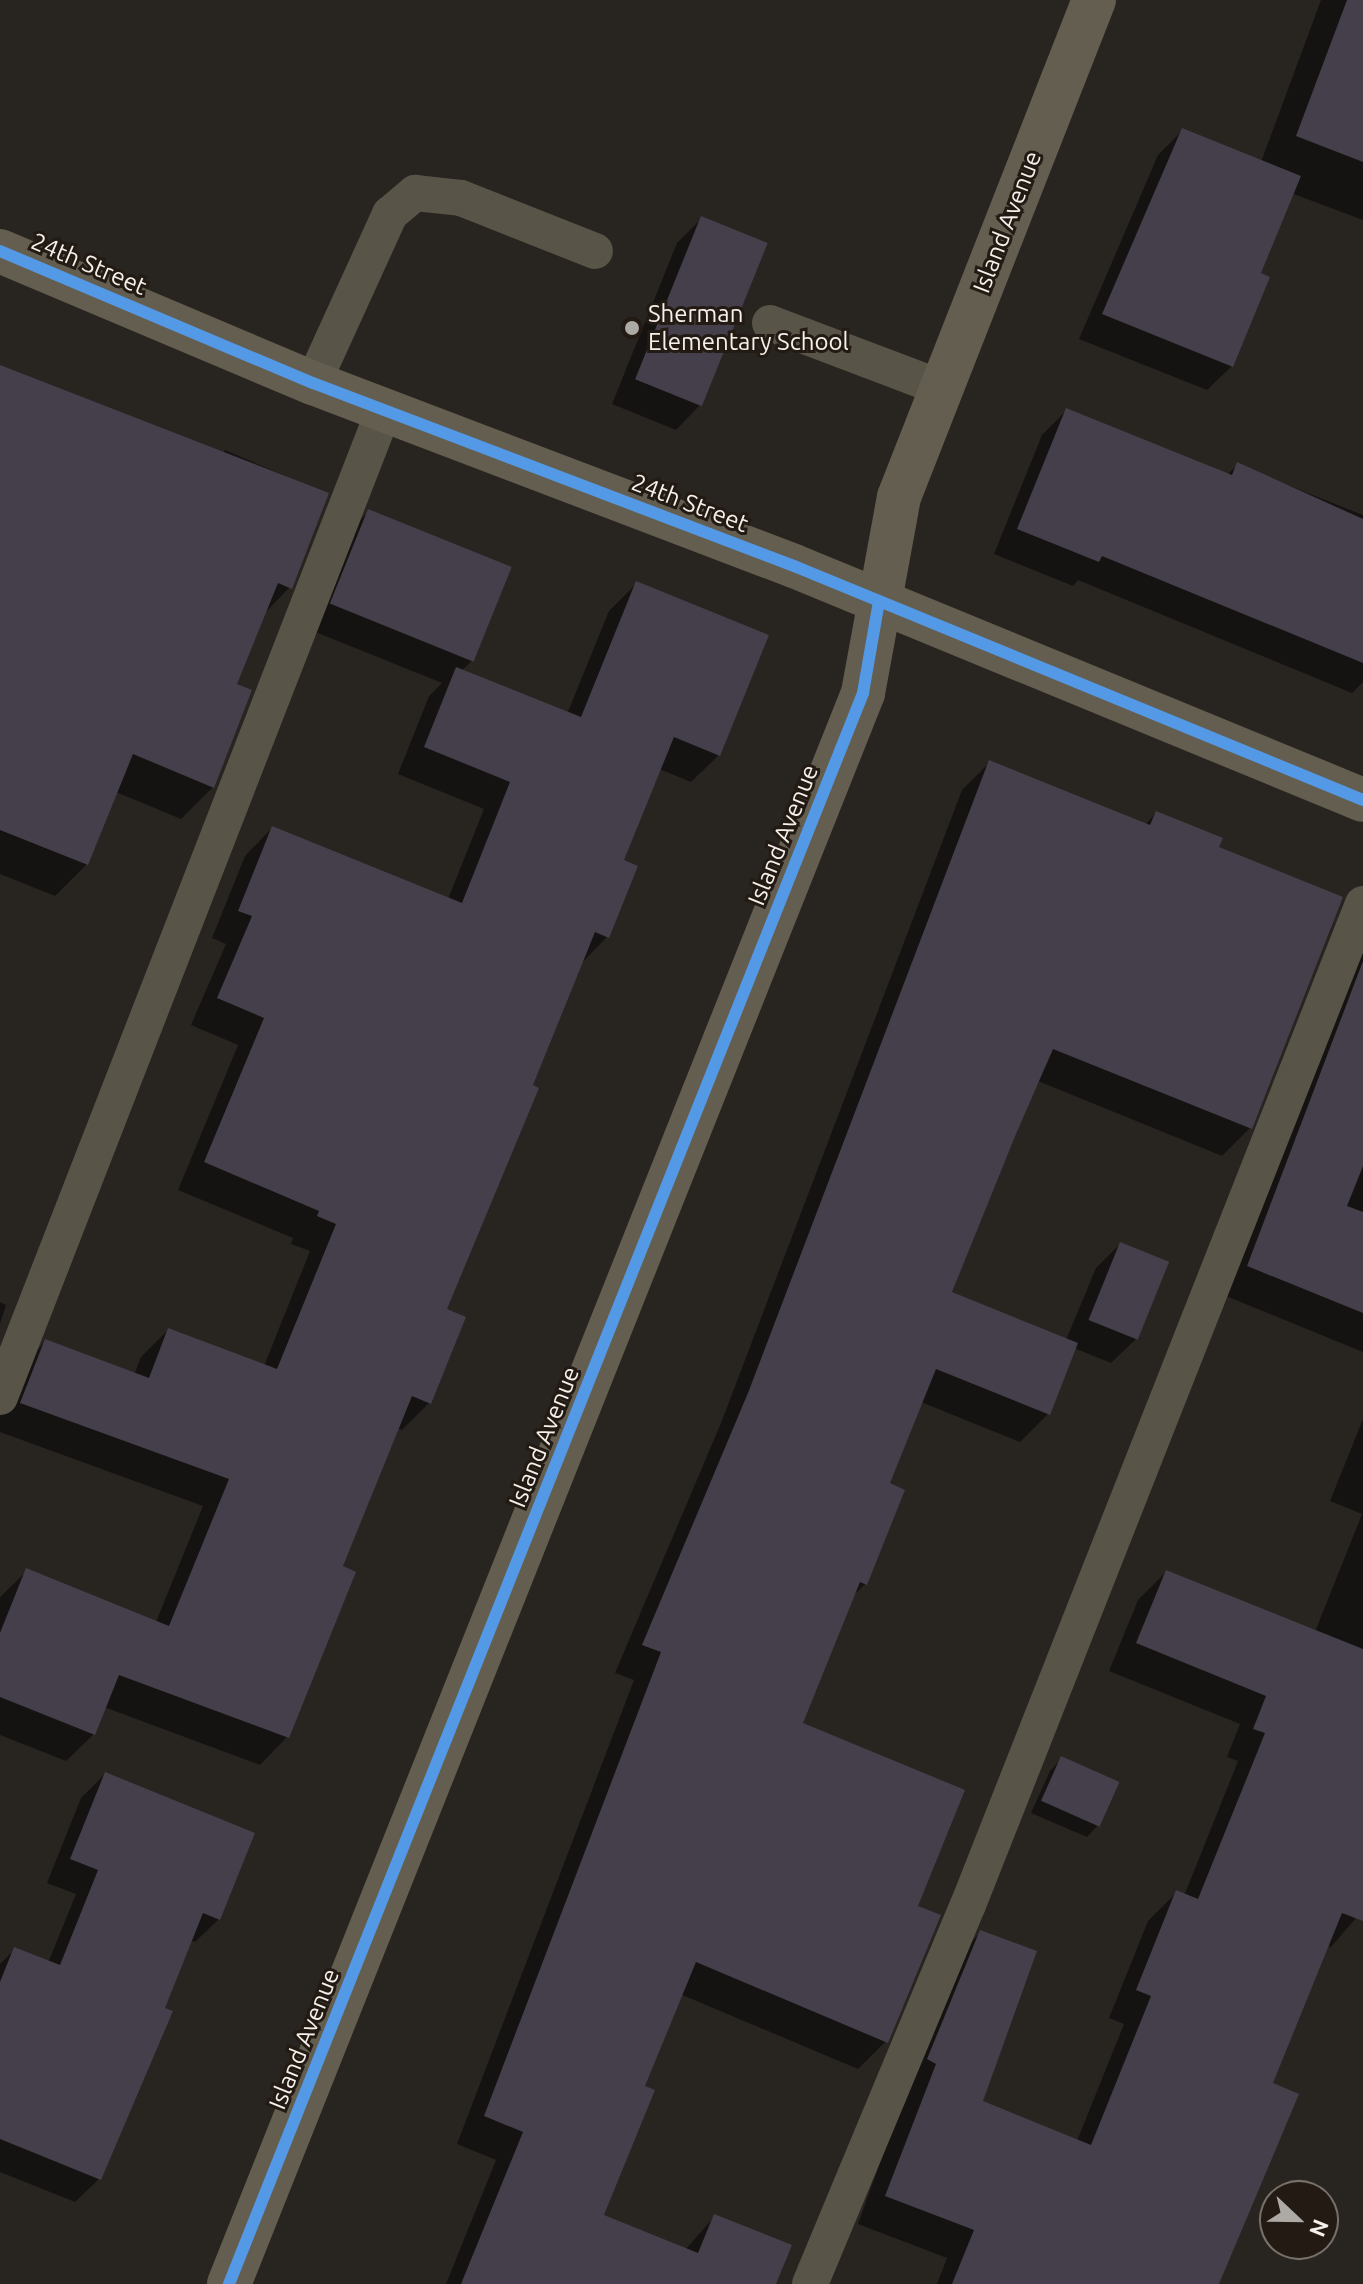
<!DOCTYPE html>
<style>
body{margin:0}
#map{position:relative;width:1363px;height:2284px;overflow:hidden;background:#282420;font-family:Ubuntu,sans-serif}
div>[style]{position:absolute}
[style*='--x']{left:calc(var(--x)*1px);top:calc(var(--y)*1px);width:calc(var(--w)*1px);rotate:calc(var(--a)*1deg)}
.shadow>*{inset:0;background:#0007}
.building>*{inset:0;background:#443f4b;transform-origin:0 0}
.lane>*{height:36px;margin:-18px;padding:0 18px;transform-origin:18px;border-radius:18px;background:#595448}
.secondary>*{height:44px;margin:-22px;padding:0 22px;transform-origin:22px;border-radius:22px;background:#645e50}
.cycleway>*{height:12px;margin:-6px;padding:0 6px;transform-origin:6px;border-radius:6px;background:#5399e6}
.dots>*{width:22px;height:22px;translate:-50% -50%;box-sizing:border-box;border:4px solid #221a13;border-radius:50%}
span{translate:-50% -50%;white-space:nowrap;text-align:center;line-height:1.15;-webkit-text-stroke:6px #221a13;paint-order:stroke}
.street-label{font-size:24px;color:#f5f0eb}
.poi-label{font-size:24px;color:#f5f0eb}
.left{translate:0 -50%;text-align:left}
.north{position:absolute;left:1259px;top:2180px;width:80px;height:80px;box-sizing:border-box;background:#221a13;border:2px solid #767069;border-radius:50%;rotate:112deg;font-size:22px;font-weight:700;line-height:32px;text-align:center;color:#f5f0eb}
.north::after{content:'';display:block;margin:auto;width:28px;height:36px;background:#ada9a4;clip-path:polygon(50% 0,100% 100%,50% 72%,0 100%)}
</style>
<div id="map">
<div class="shadow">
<div style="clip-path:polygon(1321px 0,1363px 0,1363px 220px,1291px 193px,1259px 274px,1232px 366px,1207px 390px,1079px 339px,1158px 155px,1183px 130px,1261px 162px)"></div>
<div style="clip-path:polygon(702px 218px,765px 244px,700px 405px,676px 430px,612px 404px,677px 243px)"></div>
<div style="clip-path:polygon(0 377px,220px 456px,225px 450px,327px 494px,290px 587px,263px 615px,235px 685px,213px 787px,181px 819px,116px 792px,87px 864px,55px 896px,0 874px)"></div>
<div style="clip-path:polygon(1066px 411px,1227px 475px,1237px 465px,1363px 515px,1363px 682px,1352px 693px,1078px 580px,1073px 586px,994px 554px,1042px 435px)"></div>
<div style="clip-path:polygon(369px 511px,472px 661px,461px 671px,567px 714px,609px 611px,636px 584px,719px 755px,691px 782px,659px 769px,621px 862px,607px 937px,580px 965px,444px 1310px,429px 1403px,402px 1430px,397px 1428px,340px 1567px,287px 1737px,260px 1765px,104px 1707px,94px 1734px,66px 1761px,0 1735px,0 1597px,27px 1571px,156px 1622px,203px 1506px,0 1432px,0 1416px,18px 1369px,46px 1341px,134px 1375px,141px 1357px,168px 1330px,264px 1366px,310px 1251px,291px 1244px,293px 1238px,178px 1190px,238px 1045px,191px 1025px,226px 944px,212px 938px,245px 856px,272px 828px,448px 899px,484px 809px,398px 774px,429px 696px,442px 683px,308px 629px,344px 536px)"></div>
<div style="clip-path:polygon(990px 762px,1145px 825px,1156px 813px,1216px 848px,1250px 1128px,1222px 1156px,1038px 1081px,949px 1293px,1066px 1340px,1096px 1268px,1120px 1244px,1136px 1339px,1111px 1363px,1074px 1348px,1048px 1414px,1020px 1442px,921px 1402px,887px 1485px,865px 1584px,852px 1597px,800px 1724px,915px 1907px,886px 2041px,858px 2069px,680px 1994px,643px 2087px,602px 2216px,685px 2250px,715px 2216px,774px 2284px,446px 2284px,496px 2160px,457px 2144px,634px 1680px,615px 1673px,721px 1423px,962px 790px)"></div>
<div style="clip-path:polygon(1363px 935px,1363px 1352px,1221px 1294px)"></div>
<div style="clip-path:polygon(0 1302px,6px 1305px,0 1324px)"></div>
<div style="clip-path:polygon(1363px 1419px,1363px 1910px,1331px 1947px,1326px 1945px,1270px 2084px,1218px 2284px,937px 2284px,947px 2258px,858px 2224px,953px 1960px,981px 1932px,981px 2102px,1077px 2141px,1124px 2024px,1109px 2018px,1148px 1921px,1176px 1893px,1184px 1896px,1238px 1761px,1227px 1757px,1240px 1724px,1109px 1671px,1138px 1600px,1166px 1572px,1315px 1632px,1362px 1514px,1330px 1501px)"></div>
<div style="clip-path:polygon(1062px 1758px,1099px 1824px,1087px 1837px,1031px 1813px,1050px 1771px)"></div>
<div style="clip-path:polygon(105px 1774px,219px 1919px,195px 1942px,190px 1940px,99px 2179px,75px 2202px,0 2172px,0 1964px,15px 1949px,48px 1963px,76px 1894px,47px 1883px,81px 1798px)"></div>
</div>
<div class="building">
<div style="clip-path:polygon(1347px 0,1363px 0,1363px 162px,1296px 136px)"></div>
<div style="clip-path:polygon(1182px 128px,1301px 176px,1261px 273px,1270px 277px,1233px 367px,1102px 314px)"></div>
<div style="left:701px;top:216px;width:72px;height:176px;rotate:22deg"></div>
<div style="clip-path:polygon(0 365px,329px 493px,292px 589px,278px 583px,237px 684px,252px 690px,214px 788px,133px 754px,88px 865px,0 830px)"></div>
<div style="clip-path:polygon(1066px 408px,1232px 475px,1237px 462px,1363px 519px,1363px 663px,1102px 556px,1099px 562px,1017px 529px)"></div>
<div style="left:368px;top:509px;width:155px;height:102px;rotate:22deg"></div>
<div style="clip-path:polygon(636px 581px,769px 635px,720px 756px,674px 737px,624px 860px,638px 866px,609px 938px,595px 932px,533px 1085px,539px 1088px,447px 1309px,466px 1317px,431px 1404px,412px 1396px,343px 1566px,356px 1572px,289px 1738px,119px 1675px,95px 1735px,0 1697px,0 1633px,26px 1568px,169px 1626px,229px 1479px,20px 1403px,45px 1339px,149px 1378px,168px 1328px,277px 1369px,336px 1224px,317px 1216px,319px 1211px,204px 1162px,264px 1018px,217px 998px,252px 916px,238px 911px,272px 826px,462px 903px,510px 782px,424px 747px,456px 667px,581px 717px)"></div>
<div style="clip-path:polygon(989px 760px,1150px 825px,1156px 811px,1223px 838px,1219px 847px,1343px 897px,1252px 1129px,1053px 1049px,1016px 1134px,952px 1292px,1078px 1343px,1050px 1415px,936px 1369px,890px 1483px,905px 1490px,867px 1585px,860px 1582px,803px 1723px,965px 1790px,918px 1906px,941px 1915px,888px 2043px,696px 1962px,645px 2086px,655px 2090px,604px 2215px,698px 2253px,714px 2214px,792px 2245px,776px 2284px,461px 2284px,523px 2132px,484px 2116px,661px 1652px,642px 1645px,748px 1393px)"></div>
<div style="clip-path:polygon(1363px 961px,1363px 1166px,1347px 1206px,1363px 1212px,1363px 1313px,1247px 1266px)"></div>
<div style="left:1120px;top:1242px;width:53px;height:84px;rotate:22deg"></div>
<div style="clip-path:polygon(1166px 1570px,1363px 1649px,1363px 1921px,1342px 1913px,1273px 2083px,1299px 2094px,1219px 2284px,952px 2284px,974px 2230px,885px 2196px,936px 2064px,927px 2059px,980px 1930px,1037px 1951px,983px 2101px,1091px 2145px,1151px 1996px,1136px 1990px,1176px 1890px,1198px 1899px,1265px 1733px,1253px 1729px,1266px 1696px,1136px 1643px)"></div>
<div style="left:1061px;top:1756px;width:64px;height:49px;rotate:24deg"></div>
<div style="clip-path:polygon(105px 1772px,255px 1833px,220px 1920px,203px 1913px,165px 2008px,173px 2011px,101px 2180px,0 2139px,0 1982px,14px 1947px,60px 1965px,98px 1870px,70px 1859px)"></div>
</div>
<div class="lane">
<div style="--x:770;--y:323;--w:184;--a:20.7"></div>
<div style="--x:313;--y:383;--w:186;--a:-65.5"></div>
<div style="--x:390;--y:214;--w:33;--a:-40"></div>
<div style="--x:415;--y:193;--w:46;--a:6.2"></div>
<div style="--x:461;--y:198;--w:144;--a:21.6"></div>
<div style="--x:0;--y:1397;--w:1059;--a:-68.74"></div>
<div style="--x:810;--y:2284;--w:411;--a:-67.4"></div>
<div style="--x:968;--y:1905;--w:1076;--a:-68.47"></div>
</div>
<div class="secondary">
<div style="--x:0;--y:251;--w:340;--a:22.9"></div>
<div style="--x:313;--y:383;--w:515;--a:20.83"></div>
<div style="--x:794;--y:566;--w:615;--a:22.35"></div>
<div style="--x:229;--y:2284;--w:1713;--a:-68.27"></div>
<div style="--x:863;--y:693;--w:199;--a:-79.6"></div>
<div style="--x:899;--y:497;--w:534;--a:-68.58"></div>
</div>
<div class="cycleway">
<div style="--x:0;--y:251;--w:340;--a:22.9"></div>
<div style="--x:313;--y:383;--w:515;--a:20.83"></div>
<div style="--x:794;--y:566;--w:615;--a:22.35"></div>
<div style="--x:229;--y:2284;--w:1713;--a:-68.27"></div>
<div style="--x:863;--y:693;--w:93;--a:-80.1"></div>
</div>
<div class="dots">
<div style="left:632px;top:328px;background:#ada9a4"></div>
</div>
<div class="street-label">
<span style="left:1007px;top:222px;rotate:-69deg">Island Avenue</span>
<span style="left:89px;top:264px;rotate:23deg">24th Street</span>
<span style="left:690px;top:503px;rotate:21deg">24th Street</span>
<span style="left:783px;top:835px;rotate:-68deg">Island Avenue</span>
<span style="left:544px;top:1437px;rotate:-68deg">Island Avenue</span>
<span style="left:304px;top:2039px;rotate:-68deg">Island Avenue</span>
</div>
<div class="poi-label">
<span class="left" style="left:648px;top:328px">Sherman<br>Elementary School</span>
</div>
<div class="north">N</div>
</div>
